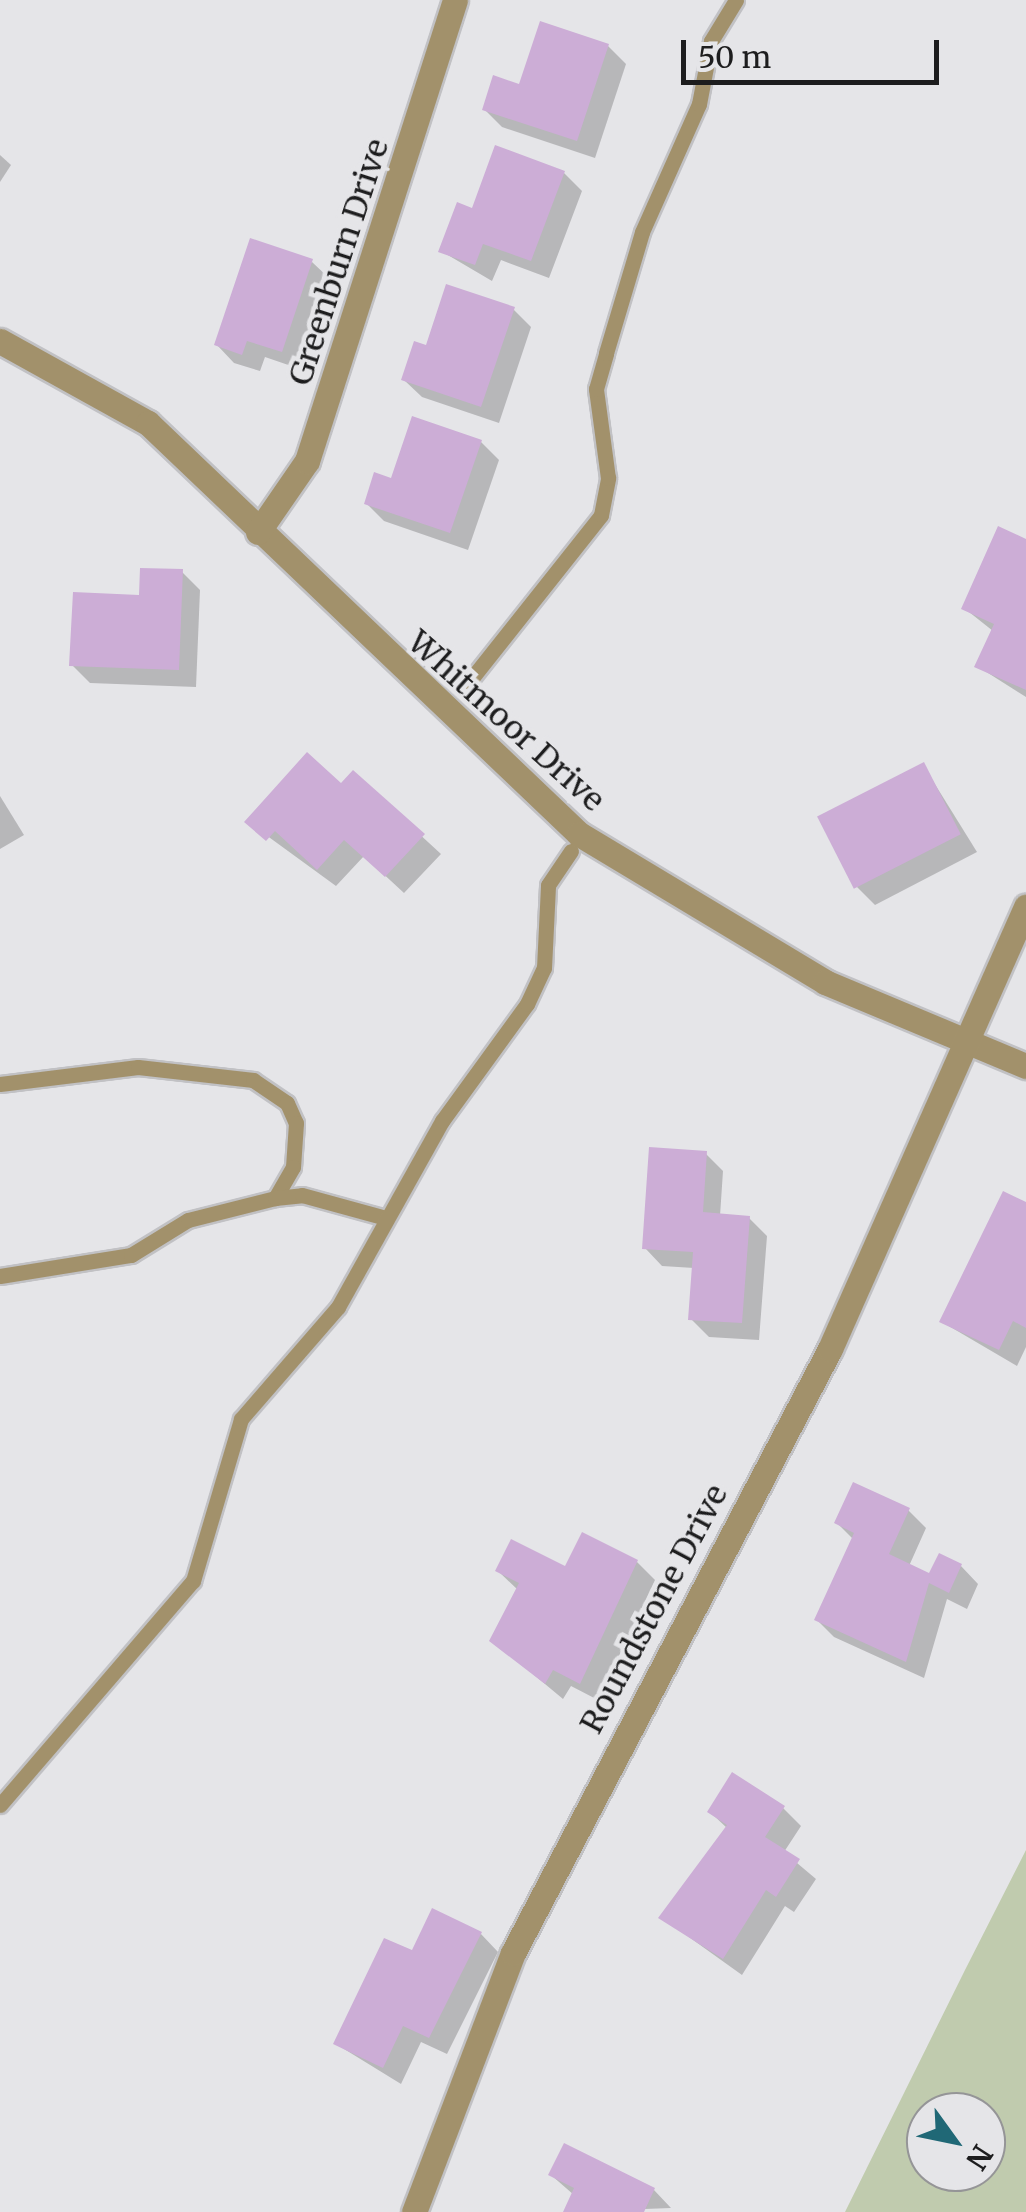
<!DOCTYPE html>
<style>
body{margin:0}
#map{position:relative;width:1026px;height:2212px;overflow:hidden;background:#e5e5e8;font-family:Merriweather,serif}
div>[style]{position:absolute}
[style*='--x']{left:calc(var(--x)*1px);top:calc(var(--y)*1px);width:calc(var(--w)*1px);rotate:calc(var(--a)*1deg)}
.green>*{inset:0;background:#c0cbae}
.shadow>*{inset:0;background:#0003}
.building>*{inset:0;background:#ccadd6;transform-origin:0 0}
.roads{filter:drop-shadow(2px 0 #c1c1c4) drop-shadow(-2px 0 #c1c1c4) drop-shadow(0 2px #c1c1c4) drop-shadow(0 -2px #c1c1c4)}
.lane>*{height:15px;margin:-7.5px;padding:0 7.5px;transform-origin:7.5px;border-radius:7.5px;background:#a2916b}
.street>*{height:25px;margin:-12.5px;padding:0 12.5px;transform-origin:12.5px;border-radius:12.5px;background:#a2916b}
span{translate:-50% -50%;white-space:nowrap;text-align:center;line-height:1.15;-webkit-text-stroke:9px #e5e5e8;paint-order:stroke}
.street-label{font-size:32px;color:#1d1d1e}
.north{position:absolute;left:906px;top:2092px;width:100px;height:100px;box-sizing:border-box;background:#e5e5e8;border:2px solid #959597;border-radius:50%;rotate:123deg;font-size:28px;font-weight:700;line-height:40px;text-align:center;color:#1d1d1e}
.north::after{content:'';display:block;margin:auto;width:35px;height:45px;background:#206876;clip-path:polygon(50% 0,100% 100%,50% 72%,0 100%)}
.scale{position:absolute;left:681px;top:40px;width:258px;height:45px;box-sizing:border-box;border:5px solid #1d1d1e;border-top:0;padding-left:12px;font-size:30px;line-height:35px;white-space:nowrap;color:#1d1d1e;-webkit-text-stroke:8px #e5e5e8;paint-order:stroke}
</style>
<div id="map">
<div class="green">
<div style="clip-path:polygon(evenodd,1026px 1850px,1026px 2212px,845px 2212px,965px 1970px,1026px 1850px,926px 2112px,986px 2112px,986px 2172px,926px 2172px,926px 2112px)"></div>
</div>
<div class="shadow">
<div style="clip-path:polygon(608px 46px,626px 64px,595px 158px,502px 127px,484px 109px)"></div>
<div style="clip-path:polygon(0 155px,11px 165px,0 182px)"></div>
<div style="clip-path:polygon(564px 173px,582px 191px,549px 278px,501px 260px,492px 281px,441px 251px,473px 211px)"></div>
<div style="clip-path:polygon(312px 262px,330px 279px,300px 369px,265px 357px,260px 371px,234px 363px,217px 345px)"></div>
<div style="clip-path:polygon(513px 309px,531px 327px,499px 423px,422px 397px,404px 380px,427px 348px)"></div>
<div style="clip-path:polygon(481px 442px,499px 460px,468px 550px,384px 521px,366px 503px)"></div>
<div style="clip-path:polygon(1026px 542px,1026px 697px,977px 666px,993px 631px,964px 608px)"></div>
<div style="clip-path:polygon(182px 572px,200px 590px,196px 687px,90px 683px,72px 665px,141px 597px)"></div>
<div style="clip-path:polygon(923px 765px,977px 852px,875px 905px,857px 887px)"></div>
<div style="clip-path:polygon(353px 773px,441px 854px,404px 893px,364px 856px,336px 886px,248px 822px,341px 786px)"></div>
<div style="clip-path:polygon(0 796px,24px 835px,0 849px)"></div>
<div style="clip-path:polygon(706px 1154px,723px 1171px,720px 1216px,749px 1218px,767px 1236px,759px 1340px,709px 1337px,691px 1319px,694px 1268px,662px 1266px,645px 1248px)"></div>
<div style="clip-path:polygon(1026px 1204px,1026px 1347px,1017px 1366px,942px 1322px)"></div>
<div style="clip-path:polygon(908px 1510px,926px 1528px,909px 1566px,931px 1576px,961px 1566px,978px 1584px,967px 1609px,947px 1599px,924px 1678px,834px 1637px,817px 1620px,854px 1540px,837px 1523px)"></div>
<div style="clip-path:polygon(637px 1562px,655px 1580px,598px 1700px,571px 1686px,563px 1699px,492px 1640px,518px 1590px,498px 1571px)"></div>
<div style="clip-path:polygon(783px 1808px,801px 1826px,784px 1852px,816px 1879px,794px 1912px,785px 1906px,742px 1975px,661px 1917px,728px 1829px,710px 1812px)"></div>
<div style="clip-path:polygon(481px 1934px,498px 1952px,447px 2054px,421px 2042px,401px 2084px,336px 2044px,413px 1954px)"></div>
<div style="clip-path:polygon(551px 2175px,654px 2190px,671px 2208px,565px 2212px,574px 2195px)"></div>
</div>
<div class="building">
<div style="clip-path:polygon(540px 21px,609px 44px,577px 141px,482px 110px,493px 75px,519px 84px)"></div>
<div style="clip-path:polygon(495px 145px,565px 171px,531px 261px,483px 244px,475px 265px,438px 252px,457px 202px,472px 208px)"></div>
<div style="clip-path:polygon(250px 238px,313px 259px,282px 352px,247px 341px,242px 355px,214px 345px)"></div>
<div style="clip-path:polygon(446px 284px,515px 307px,481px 407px,401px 380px,414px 341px,426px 345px)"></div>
<div style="clip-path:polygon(412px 416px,482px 440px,450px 533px,364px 504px,374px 472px,391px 478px)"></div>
<div style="clip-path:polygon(998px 526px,1026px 539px,1026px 690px,974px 667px,994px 624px,961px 609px)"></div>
<div style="clip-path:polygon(140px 568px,183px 569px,179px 670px,69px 666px,73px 592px,139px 595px)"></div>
<div style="clip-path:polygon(307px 752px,341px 783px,353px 770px,425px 834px,385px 877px,344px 840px,317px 870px,275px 831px,266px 841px,244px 822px)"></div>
<div style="left:924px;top:762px;width:81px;height:120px;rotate:63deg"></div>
<div style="clip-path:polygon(649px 1147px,707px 1151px,703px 1212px,750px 1216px,742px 1323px,688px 1320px,693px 1252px,642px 1249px)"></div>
<div style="clip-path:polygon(1003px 1191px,1026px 1202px,1026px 1328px,1013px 1321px,999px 1350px,939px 1322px)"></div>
<div style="clip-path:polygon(853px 1482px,910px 1508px,889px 1554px,929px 1573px,939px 1553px,962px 1564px,949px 1593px,929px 1583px,906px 1662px,814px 1620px,854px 1533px,834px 1523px)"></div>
<div style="clip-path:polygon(582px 1532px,638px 1560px,580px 1684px,553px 1670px,545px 1684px,489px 1641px,519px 1583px,495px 1571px,511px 1539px,565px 1566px)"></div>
<div style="clip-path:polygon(732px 1772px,785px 1806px,765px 1837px,800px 1859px,776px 1897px,766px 1890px,723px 1959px,658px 1918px,727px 1825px,707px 1812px)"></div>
<div style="clip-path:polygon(432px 1908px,482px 1932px,429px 2038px,403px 2026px,383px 2068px,333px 2044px,384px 1938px,412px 1950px)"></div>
<div style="clip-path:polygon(564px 2143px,655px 2188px,644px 2212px,563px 2212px,574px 2188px,548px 2175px)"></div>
</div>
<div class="roads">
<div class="lane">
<div style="--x:468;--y:683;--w:214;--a:-51.6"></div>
<div style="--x:601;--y:515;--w:38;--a:-79"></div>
<div style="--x:608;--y:478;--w:90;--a:-97.7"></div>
<div style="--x:596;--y:389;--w:37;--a:-74"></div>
<div style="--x:606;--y:353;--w:126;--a:-73.4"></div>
<div style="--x:642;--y:232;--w:140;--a:-66"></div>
<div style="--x:699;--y:104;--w:64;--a:-79.2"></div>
<div style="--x:711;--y:41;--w:48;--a:-58.6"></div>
<div style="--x:0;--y:1084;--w:139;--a:-7"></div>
<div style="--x:138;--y:1067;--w:116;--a:6.4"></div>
<div style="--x:253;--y:1080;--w:41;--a:34.1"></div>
<div style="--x:287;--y:1103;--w:22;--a:66"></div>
<div style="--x:296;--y:1123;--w:44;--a:93.9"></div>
<div style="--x:293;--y:1167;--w:36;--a:120"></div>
<div style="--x:0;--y:1276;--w:133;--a:-9.1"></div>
<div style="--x:131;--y:1255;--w:67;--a:-31.6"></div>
<div style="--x:188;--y:1220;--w:90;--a:-14.2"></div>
<div style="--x:275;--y:1198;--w:27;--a:-6"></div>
<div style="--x:302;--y:1195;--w:87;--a:15.3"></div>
<div style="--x:0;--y:1805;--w:296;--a:-49.3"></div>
<div style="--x:193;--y:1581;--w:169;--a:-73.5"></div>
<div style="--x:241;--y:1419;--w:148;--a:-49.1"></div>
<div style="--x:338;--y:1307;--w:213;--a:-60.8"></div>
<div style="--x:442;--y:1121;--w:145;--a:-54"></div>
<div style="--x:527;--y:1004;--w:40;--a:-65"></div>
<div style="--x:544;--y:968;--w:83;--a:-87.2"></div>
<div style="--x:548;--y:885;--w:41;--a:-55.9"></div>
</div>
<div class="street">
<div style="--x:0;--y:341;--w:169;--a:29"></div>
<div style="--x:148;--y:423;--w:596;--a:43.64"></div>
<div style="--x:579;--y:834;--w:287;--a:31"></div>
<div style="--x:825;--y:982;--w:218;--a:22.7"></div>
<div style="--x:258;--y:532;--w:86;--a:-55.4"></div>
<div style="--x:307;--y:461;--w:484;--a:-72.2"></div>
<div style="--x:414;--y:2212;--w:277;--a:-69.1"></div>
<div style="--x:513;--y:1953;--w:682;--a:-62.31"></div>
<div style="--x:830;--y:1349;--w:484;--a:-66.1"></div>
</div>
</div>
<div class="street-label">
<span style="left:339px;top:262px;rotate:-72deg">Greenburn Drive</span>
<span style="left:506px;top:721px;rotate:42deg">Whitmoor Drive</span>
<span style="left:654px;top:1609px;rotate:-62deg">Roundstone Drive</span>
</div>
<div class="north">N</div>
<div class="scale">50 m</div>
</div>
